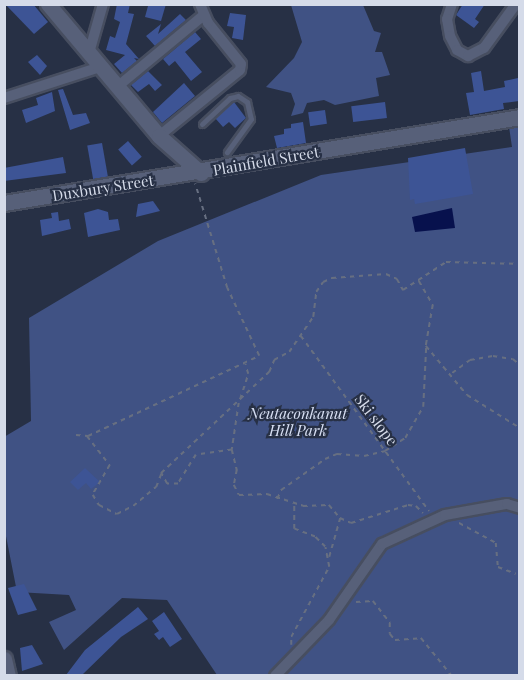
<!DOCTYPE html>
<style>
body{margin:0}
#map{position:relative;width:524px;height:680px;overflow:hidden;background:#273045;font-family:"Playfair Display",serif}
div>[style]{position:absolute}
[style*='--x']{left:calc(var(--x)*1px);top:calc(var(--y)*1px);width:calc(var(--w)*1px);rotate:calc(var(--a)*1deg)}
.green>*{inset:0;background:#405284}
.water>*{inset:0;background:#07114d}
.building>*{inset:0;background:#3d5495;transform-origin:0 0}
.path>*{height:1.5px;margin-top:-0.75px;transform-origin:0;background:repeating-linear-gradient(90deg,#676f81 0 4.5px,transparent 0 9px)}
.roads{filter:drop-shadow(2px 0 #474e60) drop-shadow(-2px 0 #474e60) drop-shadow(0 2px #474e60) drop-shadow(0 -2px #474e60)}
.service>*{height:5px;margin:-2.5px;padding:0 2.5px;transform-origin:2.5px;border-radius:2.5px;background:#576079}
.minor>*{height:10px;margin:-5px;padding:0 5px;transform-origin:5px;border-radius:5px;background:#576079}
.secondary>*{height:15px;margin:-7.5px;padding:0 7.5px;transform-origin:7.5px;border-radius:7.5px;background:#576079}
span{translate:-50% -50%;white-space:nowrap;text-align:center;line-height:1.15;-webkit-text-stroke:4.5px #273045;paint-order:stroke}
.street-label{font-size:15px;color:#d5dbe9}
.park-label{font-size:15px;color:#d8e0f4;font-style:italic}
.frame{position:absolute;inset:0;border:6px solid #d5dbe9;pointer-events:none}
</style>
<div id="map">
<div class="green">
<div style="clip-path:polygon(291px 5px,363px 5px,374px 31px,381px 33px,375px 52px,382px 52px,390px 75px,376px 78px,379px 96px,335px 105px,324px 100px,307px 103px,303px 113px,291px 116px,295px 104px,291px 93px,266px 87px,294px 58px,302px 42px)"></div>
<div style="clip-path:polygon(519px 118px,519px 675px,217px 675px,167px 600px,122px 598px,64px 650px,49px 622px,76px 610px,69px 595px,17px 592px,5px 531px,4px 437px,31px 421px,29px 318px,158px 241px,321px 175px,512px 147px,508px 120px)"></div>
</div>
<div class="water">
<div style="clip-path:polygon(452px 208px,455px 228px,415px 232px,412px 217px)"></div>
</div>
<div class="building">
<div style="clip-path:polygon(5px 4px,33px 4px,48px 22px,34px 34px)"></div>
<div style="clip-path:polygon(117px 4px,130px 4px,128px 13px,134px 14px,126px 44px,139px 59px,134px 58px,137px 61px,122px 73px,114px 64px,125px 55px,106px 50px,110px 36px,115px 38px,120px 22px,114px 19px)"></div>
<div style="clip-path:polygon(155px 4px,166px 4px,161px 21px,145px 17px,148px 6px)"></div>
<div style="clip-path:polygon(463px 4px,485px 4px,475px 19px,479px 22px,474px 28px,456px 15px)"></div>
<div style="clip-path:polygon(230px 13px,246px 15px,243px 40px,232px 38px,234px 27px,227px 26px)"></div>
<div style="clip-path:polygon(180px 14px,186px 20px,155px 46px,146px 36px,161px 24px,158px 34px)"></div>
<div style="clip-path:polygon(195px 32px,201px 39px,185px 52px,202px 72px,191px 81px,175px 61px,169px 66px,163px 59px)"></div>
<div style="clip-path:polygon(37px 55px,47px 66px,40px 75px,28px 62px)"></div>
<div style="clip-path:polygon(148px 71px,162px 85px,155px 91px,149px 84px,138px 92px,131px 85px)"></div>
<div style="clip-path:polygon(481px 71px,484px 91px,505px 87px,504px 81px,518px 78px,519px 101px,503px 103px,504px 109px,470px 115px,466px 93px,474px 92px,471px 73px)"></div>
<div style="clip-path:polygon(184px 83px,195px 96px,162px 123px,153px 112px)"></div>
<div style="clip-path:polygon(63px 89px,73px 115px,86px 113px,90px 123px,70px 130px,58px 90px)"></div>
<div style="clip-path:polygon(52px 92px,55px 111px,26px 123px,22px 110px,38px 105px,36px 98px)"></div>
<div style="clip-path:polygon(234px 102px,246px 118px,235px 128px,229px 122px,223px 127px,215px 118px)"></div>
<div style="left:385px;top:102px;width:16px;height:34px;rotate:83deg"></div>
<div style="left:325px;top:110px;width:14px;height:17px;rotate:82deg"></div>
<div style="clip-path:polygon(303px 122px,306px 143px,277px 148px,274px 136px,284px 134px,284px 129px,291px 128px,291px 124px)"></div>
<div style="left:128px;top:141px;width:21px;height:13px;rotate:49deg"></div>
<div style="left:102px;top:143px;width:34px;height:15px;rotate:80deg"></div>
<div style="clip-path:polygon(465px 148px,473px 194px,415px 204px,414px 199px,410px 200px,408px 158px)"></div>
<div style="clip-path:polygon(63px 157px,66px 173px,4px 181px,4px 168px)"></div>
<div style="clip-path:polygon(153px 201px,160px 211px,136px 217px,138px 204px)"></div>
<div style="clip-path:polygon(98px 209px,108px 212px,109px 220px,118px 219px,120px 230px,88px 237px,84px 213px)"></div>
<div style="clip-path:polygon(58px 212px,59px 221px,69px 219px,71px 229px,42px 236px,40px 220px,52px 218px,51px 213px)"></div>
<div style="clip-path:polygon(85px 468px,100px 482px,91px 489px,86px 483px,78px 490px,70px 482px)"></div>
<div style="clip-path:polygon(24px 584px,37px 610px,18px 615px,8px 588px)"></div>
<div style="clip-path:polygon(138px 607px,148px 619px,121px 637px,82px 675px,66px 675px,85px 650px)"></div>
<div style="clip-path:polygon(164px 612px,182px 639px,170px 647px,163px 637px,159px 640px,154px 634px,159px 631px,152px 621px)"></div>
<div style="clip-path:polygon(32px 645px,43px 664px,22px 671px,20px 648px)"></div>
</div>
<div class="path">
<div style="--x:419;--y:281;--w:28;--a:60"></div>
<div style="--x:433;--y:305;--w:42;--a:99.7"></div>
<div style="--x:426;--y:346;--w:64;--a:50.1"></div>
<div style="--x:467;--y:395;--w:62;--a:31.9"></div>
<div style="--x:301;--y:336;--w:217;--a:53.8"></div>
<div style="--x:452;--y:373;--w:22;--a:-36"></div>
<div style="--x:470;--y:360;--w:23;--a:-10"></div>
<div style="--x:493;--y:356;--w:20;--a:9"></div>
<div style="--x:513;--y:359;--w:9;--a:41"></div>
<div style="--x:240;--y:399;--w:26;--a:-72"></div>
<div style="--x:248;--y:374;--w:10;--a:-107"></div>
<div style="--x:239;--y:403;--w:48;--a:98.5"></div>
<div style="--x:232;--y:450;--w:21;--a:76"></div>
<div style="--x:237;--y:470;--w:15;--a:101"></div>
<div style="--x:234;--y:485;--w:11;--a:63"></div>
<div style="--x:239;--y:495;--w:28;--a:-2"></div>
<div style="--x:267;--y:494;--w:38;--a:18"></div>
<div style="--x:303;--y:506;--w:26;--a:-2"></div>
<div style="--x:329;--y:505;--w:17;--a:50"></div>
<div style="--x:340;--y:518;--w:12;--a:24"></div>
<div style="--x:351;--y:523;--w:60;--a:-17.5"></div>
<div style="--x:408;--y:505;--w:8;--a:7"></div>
<div style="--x:416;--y:506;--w:10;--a:45"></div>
<div style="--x:76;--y:435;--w:12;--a:5"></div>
<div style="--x:88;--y:436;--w:189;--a:-25.1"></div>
<div style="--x:259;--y:356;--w:75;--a:-115.2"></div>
<div style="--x:227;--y:288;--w:109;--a:-107.1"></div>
<div style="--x:87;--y:436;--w:37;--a:52"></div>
<div style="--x:110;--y:465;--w:34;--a:120"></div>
<div style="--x:93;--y:495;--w:12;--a:59"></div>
<div style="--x:99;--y:505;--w:20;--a:27"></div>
<div style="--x:117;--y:514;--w:18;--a:-27"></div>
<div style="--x:133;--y:506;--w:30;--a:-40"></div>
<div style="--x:156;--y:487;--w:14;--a:-69"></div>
<div style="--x:232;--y:450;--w:36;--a:172"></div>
<div style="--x:196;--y:455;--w:34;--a:122"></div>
<div style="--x:178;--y:484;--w:11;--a:180"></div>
<div style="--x:167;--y:484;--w:13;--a:-119"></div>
<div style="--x:161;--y:473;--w:148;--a:-43.1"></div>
<div style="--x:269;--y:372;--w:13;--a:-67"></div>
<div style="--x:274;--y:360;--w:17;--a:-28"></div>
<div style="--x:289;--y:352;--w:42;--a:-55.6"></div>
<div style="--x:313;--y:317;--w:25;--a:-83"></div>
<div style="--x:316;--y:292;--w:12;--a:-55"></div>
<div style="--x:323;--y:282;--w:10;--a:-24"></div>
<div style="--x:332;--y:278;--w:54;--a:-4.2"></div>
<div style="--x:386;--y:274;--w:12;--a:24"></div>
<div style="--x:397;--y:279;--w:13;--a:61"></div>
<div style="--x:403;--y:290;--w:51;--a:-33.1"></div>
<div style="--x:446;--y:262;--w:74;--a:1.5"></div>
<div style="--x:277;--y:499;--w:10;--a:-66"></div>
<div style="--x:281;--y:490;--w:54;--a:-35.2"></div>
<div style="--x:325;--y:459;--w:13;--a:-23"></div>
<div style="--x:337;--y:454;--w:27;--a:4"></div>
<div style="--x:364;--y:456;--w:22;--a:-13"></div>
<div style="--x:385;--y:451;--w:24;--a:-33"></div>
<div style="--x:405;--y:438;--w:36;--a:-60"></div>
<div style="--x:423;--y:407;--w:61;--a:-87.2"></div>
<div style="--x:459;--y:523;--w:42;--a:28.4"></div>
<div style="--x:496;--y:543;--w:24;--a:85"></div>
<div style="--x:498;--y:567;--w:19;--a:21"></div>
<div style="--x:329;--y:557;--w:41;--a:-74.2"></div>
<div style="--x:356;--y:602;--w:17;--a:-3"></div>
<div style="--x:373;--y:601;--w:28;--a:52"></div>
<div style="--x:390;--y:623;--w:11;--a:90"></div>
<div style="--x:390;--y:634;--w:8;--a:50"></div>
<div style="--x:395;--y:640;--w:26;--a:-4"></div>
<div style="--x:421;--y:638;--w:49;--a:50.8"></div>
<div style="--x:291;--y:645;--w:8;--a:-90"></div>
<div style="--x:291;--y:637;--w:80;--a:-61.5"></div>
<div style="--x:329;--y:567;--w:20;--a:-101"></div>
<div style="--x:325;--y:547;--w:14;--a:-135"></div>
<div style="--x:315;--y:537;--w:22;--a:-159"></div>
<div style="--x:294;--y:529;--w:24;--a:-90"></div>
</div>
<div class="roads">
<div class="service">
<div style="--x:202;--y:124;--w:38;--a:-43"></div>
<div style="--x:230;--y:98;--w:8;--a:-14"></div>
<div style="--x:238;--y:96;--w:11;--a:34"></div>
<div style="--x:247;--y:102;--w:17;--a:77"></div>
<div style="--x:251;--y:119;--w:41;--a:126"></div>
</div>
<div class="minor">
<div style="--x:452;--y:4;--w:16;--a:108"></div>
<div style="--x:447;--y:19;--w:17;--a:80"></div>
<div style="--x:450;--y:36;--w:16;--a:63"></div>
<div style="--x:457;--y:50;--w:13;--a:29"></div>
<div style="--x:468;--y:56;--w:18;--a:-27"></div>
<div style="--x:484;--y:48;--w:54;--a:-54"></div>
<div style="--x:89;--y:53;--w:51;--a:-74.1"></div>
<div style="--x:117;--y:87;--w:113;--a:-39.6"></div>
<div style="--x:4;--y:98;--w:101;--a:-17.9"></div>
<div style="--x:159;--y:136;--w:104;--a:-39.2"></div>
<div style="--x:240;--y:70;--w:6;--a:-81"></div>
<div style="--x:241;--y:64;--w:53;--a:-128.8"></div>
<div style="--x:208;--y:23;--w:21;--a:-113"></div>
<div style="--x:275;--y:676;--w:78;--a:-46"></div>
<div style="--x:329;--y:620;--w:93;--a:-55.1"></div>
<div style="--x:382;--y:544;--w:69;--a:-24.7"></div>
<div style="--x:445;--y:515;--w:63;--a:-10.1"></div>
<div style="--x:507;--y:504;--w:14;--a:17"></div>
</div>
<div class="secondary">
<div style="--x:48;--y:4;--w:172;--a:49.9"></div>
<div style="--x:159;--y:136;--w:56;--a:41.4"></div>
<div style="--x:4;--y:203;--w:523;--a:-9.46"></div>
<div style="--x:4;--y:659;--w:17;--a:77"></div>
</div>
</div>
<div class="street-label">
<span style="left:266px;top:161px;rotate:-10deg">Plainfield Street</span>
<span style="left:103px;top:188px;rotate:-9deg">Duxbury Street</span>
<span style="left:376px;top:420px;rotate:53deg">Ski slope</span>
</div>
<div class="park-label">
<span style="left:298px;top:422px">Neutaconkanut<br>Hill Park</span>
</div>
<div class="frame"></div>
</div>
